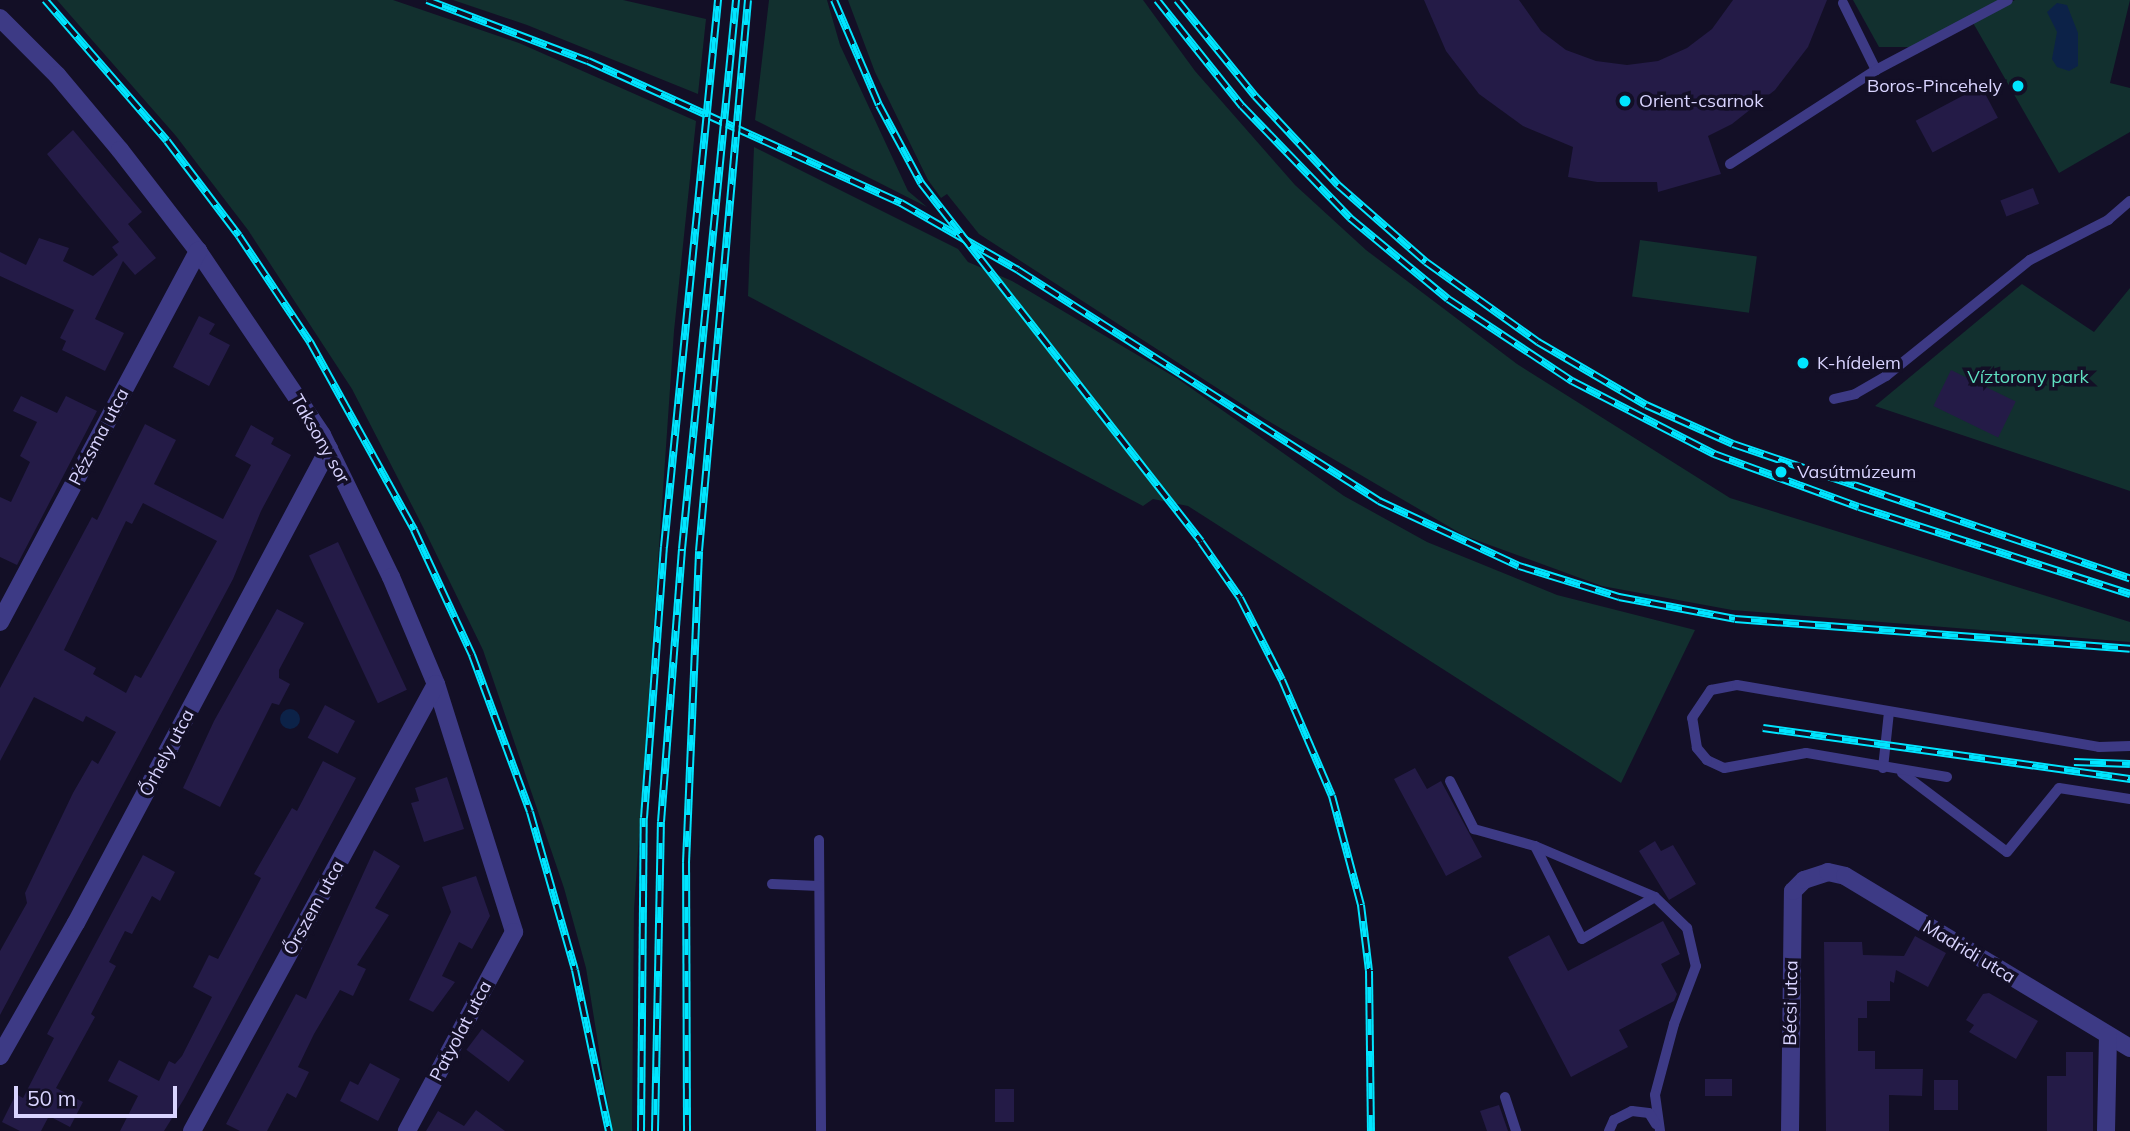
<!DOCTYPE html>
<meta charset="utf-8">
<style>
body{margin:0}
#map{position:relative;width:2130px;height:1131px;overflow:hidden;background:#130f26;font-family:Mulish,sans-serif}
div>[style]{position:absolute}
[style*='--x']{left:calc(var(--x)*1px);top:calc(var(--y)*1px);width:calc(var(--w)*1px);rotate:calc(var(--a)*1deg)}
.green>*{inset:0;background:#12302f;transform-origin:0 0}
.water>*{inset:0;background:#0c2248}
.round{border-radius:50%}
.building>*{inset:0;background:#241b47;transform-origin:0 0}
.service>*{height:10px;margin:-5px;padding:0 5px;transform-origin:5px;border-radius:5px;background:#3d3a85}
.minor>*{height:18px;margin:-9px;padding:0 9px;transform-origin:9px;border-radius:9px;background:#3d3a85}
.rail>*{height:8px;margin-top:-4px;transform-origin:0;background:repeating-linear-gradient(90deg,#130f26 0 16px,#00e5ff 0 32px);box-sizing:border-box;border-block:2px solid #00e5ff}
.dots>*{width:19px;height:19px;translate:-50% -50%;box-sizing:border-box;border:4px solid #130f26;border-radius:50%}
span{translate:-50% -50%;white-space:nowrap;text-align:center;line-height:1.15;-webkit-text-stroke:7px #130f26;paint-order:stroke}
.poi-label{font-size:18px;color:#d9d4ff}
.right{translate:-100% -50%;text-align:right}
.left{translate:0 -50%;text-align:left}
.park-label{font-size:18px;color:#5fe0c0}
.street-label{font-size:18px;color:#d9d4ff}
.scale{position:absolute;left:14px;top:1086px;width:163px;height:32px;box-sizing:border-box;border:4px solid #d9d4ff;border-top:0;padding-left:9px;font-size:21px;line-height:24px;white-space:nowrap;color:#d9d4ff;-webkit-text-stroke:5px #130f26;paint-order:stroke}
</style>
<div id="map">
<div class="green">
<div style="clip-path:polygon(57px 0,393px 0,519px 43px,696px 121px,674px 331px,634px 909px,632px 1131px,612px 1131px,586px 968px,564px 888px,483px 650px,423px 527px,352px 389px,248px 230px,176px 136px)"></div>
<div style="clip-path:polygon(453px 0,623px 0,706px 19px,698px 94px,527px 25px)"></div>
<div style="clip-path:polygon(769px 0,827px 0,840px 45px,908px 191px,927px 207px,755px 120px)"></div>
<div style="clip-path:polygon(848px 0,1143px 0,1195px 71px,1295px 185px,1366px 250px,1517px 364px,1730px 498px,2130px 622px,2130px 642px,1732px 610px,1602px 586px,1465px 536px,1265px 419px,979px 234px,947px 194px,941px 198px,928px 180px,875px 72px)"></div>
<div style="clip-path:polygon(1853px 0,2002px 0,1912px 47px,1879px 47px)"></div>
<div style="clip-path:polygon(2015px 0,2130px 0,2110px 83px,2130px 88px,2130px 132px,2059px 173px,1972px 21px)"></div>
<div style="clip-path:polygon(754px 147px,958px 249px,968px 262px,1012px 281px,1178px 379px,1344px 496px,1427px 542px,1557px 595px,1695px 630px,1621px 783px,1188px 506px,1153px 499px,1143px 506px,748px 296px)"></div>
<div style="left:1640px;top:240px;width:118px;height:57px;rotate:8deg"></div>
<div style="clip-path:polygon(2022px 284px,2094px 332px,2130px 288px,2130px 491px,1875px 406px)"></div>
</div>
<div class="water">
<div style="clip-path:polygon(2057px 3px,2067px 5px,2078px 33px,2078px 66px,2069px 71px,2057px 67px,2052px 59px,2057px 32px,2047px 12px)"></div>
<div class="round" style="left:280px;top:709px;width:20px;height:20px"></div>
</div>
<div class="building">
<div style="clip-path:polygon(1424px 0,1519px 0,1541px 31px,1566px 50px,1596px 61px,1627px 65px,1658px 61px,1687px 48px,1712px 29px,1733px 0,1827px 0,1808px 47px,1775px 90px,1732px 124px,1708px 136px,1721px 174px,1658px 192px,1657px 182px,1597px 182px,1568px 177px,1573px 147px,1523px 126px,1479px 94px,1446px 51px)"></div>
<div style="left:1981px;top:86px;width:36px;height:74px;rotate:62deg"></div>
<div style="clip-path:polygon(73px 130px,142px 212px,128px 224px,156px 258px,135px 275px,123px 261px,95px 319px,124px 333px,105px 371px,62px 350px,66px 341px,60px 338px,74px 310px,0 276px,0 252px,26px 265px,39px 238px,69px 248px,63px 261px,93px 276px,118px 255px,112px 247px,119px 242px,47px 154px)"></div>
<div style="left:2033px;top:188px;width:17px;height:35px;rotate:69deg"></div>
<div style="clip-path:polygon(199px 316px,215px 324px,209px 334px,230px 345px,209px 386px,173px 367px)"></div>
<div style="left:1951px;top:370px;width:72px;height:40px;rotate:26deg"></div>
<div style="clip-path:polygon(21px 396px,57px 413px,66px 396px,97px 411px,17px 565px,0 557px,0 497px,11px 502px,30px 462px,20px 456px,37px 422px,13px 411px)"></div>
<div style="clip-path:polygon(evenodd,145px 424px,176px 440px,154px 484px,223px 519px,251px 465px,235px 456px,251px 425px,274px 438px,271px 444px,291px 455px,261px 511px,233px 579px,0 1015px,0 951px,27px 903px,25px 893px,73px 793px,92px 760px,98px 764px,116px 732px,86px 716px,83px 722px,34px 697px,0 761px,0 688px,92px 517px,97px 520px,145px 424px,143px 503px,217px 541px,141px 678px,135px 675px,126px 693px,93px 674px,96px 668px,64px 650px,126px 521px,132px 524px,143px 503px)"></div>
<div style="left:338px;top:542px;width:163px;height:32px;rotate:65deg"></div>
<div style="clip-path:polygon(277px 609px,304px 623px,279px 670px,279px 678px,290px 684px,279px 705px,272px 703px,220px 807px,183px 788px,214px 721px)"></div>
<div style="left:325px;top:705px;width:34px;height:37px;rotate:28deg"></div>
<div style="clip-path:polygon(323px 761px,356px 778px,184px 1099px,164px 1131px,120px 1131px,138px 1096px,108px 1081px,119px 1060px,159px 1081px,169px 1061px,175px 1064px,182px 1056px,212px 997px,193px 987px,209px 955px,218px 959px,261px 878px,254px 874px,292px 808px,297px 811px)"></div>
<div style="clip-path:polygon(1415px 768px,1427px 789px,1441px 781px,1482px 857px,1446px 876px,1394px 779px)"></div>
<div style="clip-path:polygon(447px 777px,464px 829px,424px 842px,411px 803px,419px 801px,415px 788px)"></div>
<div style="clip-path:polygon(1655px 841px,1661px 851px,1673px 845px,1696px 884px,1669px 900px,1639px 851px)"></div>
<div style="clip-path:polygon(374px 850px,400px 866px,375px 908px,389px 915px,357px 965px,366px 969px,353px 996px,340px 990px,314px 1034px,298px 1067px,309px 1072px,296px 1098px,287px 1093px,267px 1131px,240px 1131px,226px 1124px,296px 994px,306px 999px)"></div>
<div style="clip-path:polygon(143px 855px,175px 872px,160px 901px,152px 896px,132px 934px,125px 931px,109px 962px,116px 966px,91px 1014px,95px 1017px,56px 1088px,83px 1102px,70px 1127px,49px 1116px,41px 1131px,20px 1131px,2px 1122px,16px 1094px,23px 1098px,54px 1038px,47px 1034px)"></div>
<div style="clip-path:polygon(476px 876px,490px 916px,472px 949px,459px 942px,442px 976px,455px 982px,433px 1012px,409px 1000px,451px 912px,442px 887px)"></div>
<div style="clip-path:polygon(1663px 921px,1680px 954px,1661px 964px,1677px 994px,1674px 1001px,1619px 1030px,1628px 1047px,1571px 1077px,1508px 957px,1549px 935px,1568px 971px)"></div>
<div style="clip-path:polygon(1915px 936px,1946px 953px,1928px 987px,1896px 970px,1894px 983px,1890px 981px,1890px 1001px,1867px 1001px,1867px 1018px,1858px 1018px,1858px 1051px,1875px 1051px,1875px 1069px,1923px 1069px,1922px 1096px,1889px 1095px,1889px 1131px,1826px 1131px,1824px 942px,1862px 942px,1863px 955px,1904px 956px)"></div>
<div style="clip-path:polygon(1989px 993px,2038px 1021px,2016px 1059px,1969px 1032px,1974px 1025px,1966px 1020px,1983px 994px)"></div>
<div style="left:482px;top:1029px;width:53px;height:26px;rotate:37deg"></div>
<div style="clip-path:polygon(2066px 1052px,2093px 1052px,2093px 1131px,2047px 1131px,2047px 1076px,2066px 1076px)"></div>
<div style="clip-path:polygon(370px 1063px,400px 1079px,378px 1121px,340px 1101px,350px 1081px,358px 1085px)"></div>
<div style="left:1705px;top:1079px;width:27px;height:17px"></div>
<div style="left:1934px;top:1080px;width:24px;height:30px"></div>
<div style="left:1014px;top:1089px;width:33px;height:19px;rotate:90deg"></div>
<div style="clip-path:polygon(1499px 1105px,1508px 1131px,1487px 1131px,1480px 1111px)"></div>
<div style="clip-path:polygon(476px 1110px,505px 1131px,426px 1131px,438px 1111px,464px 1126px)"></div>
</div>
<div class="service">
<div style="--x:1843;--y:3;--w:75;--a:63.8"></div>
<div style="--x:1730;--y:164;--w:174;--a:-32.8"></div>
<div style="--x:1876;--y:70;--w:149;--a:-27.9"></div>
<div style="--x:1834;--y:399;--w:22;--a:-13"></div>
<div style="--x:1855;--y:394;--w:36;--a:-30"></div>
<div style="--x:1886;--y:376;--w:185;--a:-38.9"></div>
<div style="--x:2030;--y:260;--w:88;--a:-27.1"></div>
<div style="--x:2108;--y:220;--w:29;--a:-41"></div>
<div style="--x:1883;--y:768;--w:56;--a:-83.9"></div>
<div style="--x:1902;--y:773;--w:131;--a:37"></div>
<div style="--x:2007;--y:852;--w:82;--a:-50.9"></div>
<div style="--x:2059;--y:788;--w:72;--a:8.8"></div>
<div style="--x:1947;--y:777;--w:143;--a:-170.3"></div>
<div style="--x:1806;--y:753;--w:83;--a:169.6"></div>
<div style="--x:1724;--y:768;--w:19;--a:-155"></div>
<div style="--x:1707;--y:760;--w:16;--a:-130"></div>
<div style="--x:1697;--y:748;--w:30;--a:-99"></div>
<div style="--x:1692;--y:718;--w:34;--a:-56"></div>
<div style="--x:1711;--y:690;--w:26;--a:-11"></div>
<div style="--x:1737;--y:685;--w:367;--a:9.7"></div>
<div style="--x:2099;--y:747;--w:31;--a:-2"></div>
<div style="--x:1450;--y:781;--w:54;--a:63.4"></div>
<div style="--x:1474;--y:829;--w:63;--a:15.6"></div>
<div style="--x:1535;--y:846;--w:130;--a:23"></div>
<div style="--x:1655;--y:897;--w:45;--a:44.1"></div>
<div style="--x:1687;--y:928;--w:39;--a:77"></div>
<div style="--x:1696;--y:966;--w:62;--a:110.8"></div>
<div style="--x:1674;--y:1024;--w:73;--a:105"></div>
<div style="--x:1655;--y:1095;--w:36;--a:82"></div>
<div style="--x:819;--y:840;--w:291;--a:89.6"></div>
<div style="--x:1535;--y:846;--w:104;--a:63.2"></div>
<div style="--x:1582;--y:939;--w:84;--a:-29.9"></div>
<div style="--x:772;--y:884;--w:47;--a:2.4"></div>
<div style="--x:1505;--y:1097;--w:36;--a:72"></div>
<div style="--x:1609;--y:1131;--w:12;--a:-66"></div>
<div style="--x:1614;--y:1120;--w:20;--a:-27"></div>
<div style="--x:1632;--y:1111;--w:17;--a:7"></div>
<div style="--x:1649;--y:1113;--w:13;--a:58"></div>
</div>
<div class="minor">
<div style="--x:0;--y:18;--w:81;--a:45"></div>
<div style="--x:57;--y:75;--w:98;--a:50"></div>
<div style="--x:120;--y:150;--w:128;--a:52.3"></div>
<div style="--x:198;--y:251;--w:222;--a:56"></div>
<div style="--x:322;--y:435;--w:158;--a:64.1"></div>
<div style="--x:391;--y:577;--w:116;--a:67.2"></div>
<div style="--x:436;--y:684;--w:260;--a:72.5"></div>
<div style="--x:514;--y:932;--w:226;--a:118.3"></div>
<div style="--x:0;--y:622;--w:421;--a:-61.9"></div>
<div style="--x:0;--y:1056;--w:153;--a:-60.3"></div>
<div style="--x:76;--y:923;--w:538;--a:-61.96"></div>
<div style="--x:192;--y:1131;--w:509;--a:-61.37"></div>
<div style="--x:1790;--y:1131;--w:240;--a:-89.3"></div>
<div style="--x:1793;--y:891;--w:16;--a:-45"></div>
<div style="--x:1804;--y:880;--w:25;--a:-18"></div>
<div style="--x:1828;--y:872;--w:17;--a:13"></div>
<div style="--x:1845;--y:876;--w:333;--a:31.1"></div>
<div style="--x:2106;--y:1131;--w:95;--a:-88.8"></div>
</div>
<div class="rail">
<div style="--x:45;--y:0;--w:186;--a:49.1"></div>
<div style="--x:167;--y:141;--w:119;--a:52.8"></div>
<div style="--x:239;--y:236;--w:128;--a:56.2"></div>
<div style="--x:310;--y:342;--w:215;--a:61"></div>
<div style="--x:414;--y:530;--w:138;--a:65.1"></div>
<div style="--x:472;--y:655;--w:167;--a:69.7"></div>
<div style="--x:530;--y:812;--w:164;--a:74.1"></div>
<div style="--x:575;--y:970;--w:165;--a:78.1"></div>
<div style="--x:427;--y:0;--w:172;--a:20.8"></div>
<div style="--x:588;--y:61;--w:344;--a:24.4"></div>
<div style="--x:901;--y:203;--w:135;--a:29.8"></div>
<div style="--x:1018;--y:270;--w:429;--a:32.6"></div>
<div style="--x:1379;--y:501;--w:154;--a:24.9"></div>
<div style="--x:1519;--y:566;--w:105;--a:17.2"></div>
<div style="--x:1619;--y:597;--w:118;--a:10.7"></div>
<div style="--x:1735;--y:619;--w:396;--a:4.3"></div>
<div style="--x:834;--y:0;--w:114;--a:66.8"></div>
<div style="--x:879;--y:105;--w:89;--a:61.7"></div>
<div style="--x:921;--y:183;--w:455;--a:52"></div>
<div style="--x:1201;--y:542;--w:68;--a:55.1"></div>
<div style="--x:1240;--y:598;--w:92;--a:62.9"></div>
<div style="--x:1282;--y:680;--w:126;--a:66.7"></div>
<div style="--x:1332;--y:796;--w:113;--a:75.1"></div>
<div style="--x:1361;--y:905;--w:66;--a:83.1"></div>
<div style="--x:1369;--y:971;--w:160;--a:89.3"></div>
<div style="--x:1157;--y:0;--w:136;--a:51.3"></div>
<div style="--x:1242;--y:106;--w:156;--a:46"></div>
<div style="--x:1350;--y:218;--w:127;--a:39.6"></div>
<div style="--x:1448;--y:299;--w:149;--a:33.5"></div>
<div style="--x:1572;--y:381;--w:160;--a:27.2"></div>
<div style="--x:1714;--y:454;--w:154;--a:20.1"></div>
<div style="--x:1859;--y:507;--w:285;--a:17.8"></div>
<div style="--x:1177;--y:0;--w:124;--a:50.9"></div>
<div style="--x:1255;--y:96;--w:122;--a:47"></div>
<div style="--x:1338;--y:185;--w:117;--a:41.2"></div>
<div style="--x:1426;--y:262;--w:138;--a:35.5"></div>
<div style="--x:1538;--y:342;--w:125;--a:30.3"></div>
<div style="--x:1646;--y:405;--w:95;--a:24.1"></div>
<div style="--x:1733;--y:444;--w:419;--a:18.7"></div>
<div style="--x:1763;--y:728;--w:371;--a:7.9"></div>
<div style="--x:2074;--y:762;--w:56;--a:2"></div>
<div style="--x:641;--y:1131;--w:313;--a:-89.5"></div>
<div style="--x:644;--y:818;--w:272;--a:-85.8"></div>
<div style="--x:664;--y:547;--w:550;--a:-84.36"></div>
<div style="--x:655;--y:1131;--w:309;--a:-88.9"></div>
<div style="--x:661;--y:822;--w:274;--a:-85.6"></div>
<div style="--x:682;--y:549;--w:552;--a:-84.38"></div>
<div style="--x:687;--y:1131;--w:268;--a:-90.2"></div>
<div style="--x:686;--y:863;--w:312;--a:-87.6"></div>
<div style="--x:699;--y:551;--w:553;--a:-84.92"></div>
</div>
<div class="dots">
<div style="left:2018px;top:86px;background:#00e5ff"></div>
<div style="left:1625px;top:101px;background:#00e5ff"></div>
<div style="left:1803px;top:363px;background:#00e5ff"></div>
<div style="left:1781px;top:472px;background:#00e5ff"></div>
</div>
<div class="poi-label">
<span class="right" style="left:2002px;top:86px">Boros-Pincehely</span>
<span class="left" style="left:1639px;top:101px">Orient-csarnok</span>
<span class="left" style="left:1817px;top:363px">K-hídelem</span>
<span class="left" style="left:1797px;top:472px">Vasútmúzeum</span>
</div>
<div class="park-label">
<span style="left:2028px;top:377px">Víztorony park</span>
</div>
<div class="street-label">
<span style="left:99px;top:437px;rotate:-62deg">Pézsma utca</span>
<span style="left:320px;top:439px;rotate:60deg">Taksony sor</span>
<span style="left:167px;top:753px;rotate:-62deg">Őrhely utca</span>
<span style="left:314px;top:908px;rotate:-61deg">Őrszem utca</span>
<span style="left:1969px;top:952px;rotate:31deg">Madridi utca</span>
<span style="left:1791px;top:1003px;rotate:-89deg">Bécsi utca</span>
<span style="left:461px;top:1031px;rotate:-62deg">Patyolat utca</span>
</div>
<div class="scale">50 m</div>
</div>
